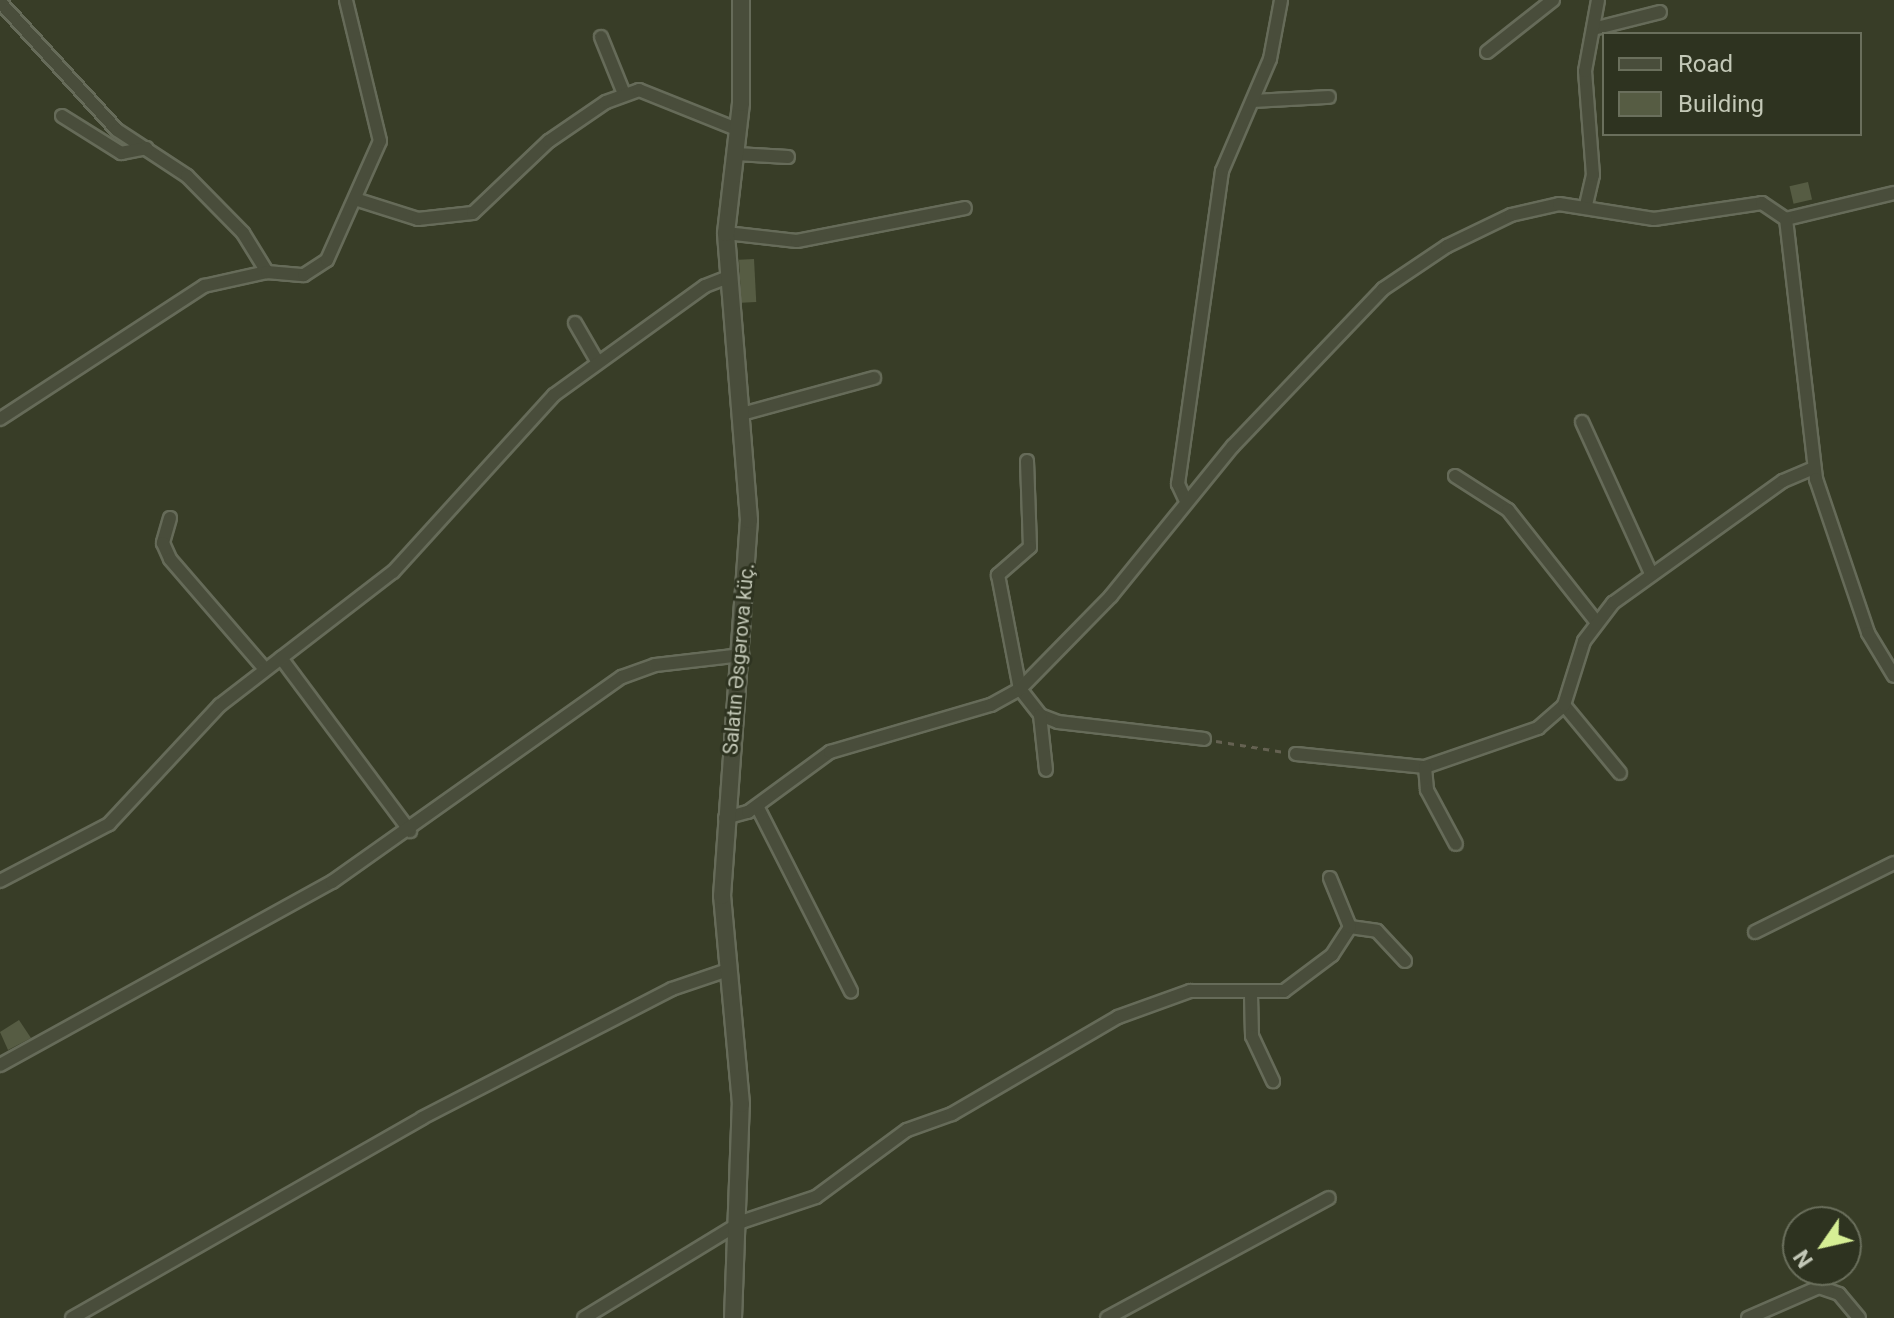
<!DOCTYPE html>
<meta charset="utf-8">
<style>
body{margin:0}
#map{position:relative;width:1894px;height:1318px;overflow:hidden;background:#383d27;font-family:Roboto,sans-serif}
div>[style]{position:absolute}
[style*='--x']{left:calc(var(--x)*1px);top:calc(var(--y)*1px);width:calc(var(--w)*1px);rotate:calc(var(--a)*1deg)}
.building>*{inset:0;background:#565c43;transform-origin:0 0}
.path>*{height:3px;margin-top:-1.5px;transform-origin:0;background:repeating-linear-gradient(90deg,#656252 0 6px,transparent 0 12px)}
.roads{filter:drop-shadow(2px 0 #666b59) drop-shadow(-2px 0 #666b59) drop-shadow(0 2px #666b59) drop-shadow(0 -2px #666b59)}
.minor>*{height:12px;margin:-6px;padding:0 6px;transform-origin:6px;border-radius:6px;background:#494d3b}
.tertiary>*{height:16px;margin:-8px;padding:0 8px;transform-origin:8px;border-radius:8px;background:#494d3b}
span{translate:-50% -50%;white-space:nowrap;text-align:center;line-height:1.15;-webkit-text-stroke:6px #2e3320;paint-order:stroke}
.street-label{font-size:20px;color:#c3c8b7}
.legend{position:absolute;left:1602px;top:32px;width:260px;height:104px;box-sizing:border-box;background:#2e3320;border:2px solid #6a6f5c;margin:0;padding:10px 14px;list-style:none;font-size:24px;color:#c3c8b7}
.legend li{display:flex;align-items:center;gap:16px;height:40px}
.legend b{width:40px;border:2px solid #6a6f5c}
.north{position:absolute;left:1782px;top:1206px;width:80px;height:80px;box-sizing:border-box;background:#2e3320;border:2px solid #6a6f5c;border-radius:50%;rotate:236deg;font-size:22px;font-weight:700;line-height:32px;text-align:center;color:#c3c8b7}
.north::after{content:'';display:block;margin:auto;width:28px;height:36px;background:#d6ef95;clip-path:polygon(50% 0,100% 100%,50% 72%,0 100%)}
</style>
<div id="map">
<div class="building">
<div style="left:1808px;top:182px;width:18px;height:19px;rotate:77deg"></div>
<div style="left:754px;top:259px;width:43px;height:15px;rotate:87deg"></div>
<div style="clip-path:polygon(19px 1020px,31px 1038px,8px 1050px,0 1032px)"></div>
</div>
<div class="path">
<div style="--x:1216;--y:741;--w:69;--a:9.2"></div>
</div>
<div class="roads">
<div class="minor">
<div style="--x:0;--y:2;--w:173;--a:47.6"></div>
<div style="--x:117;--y:130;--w:84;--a:33.3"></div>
<div style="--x:187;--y:176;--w:80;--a:45.5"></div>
<div style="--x:243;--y:233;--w:46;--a:58.4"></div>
<div style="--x:1593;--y:29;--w:69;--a:-14.2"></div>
<div style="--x:601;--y:37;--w:61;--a:68"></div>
<div style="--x:1487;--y:52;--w:84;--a:-38.2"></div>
<div style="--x:1254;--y:101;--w:75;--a:-3.1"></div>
<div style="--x:62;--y:116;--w:70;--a:32.1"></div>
<div style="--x:121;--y:153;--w:26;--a:-11"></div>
<div style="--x:736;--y:154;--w:52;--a:3.3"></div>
<div style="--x:358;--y:200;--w:63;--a:17.6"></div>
<div style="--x:418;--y:219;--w:55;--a:-6.2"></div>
<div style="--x:473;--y:213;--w:105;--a:-43.5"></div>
<div style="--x:549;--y:141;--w:69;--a:-34.4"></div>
<div style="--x:606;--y:102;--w:35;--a:-20"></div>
<div style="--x:639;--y:90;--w:108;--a:21.8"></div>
<div style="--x:1586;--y:205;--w:31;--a:-77"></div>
<div style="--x:1593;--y:175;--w:104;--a:-94.4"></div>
<div style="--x:1585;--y:71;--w:72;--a:-79.6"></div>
<div style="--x:1786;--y:219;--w:111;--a:-13.5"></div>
<div style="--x:726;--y:233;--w:71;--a:6.4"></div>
<div style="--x:797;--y:241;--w:171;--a:-11.1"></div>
<div style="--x:575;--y:323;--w:44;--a:59.9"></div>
<div style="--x:742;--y:414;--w:137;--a:-15.3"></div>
<div style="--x:0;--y:419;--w:244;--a:-33.1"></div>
<div style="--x:204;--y:286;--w:65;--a:-12.5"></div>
<div style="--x:267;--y:272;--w:37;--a:5"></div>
<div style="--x:304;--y:275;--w:27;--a:-33"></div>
<div style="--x:327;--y:260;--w:130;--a:-66"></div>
<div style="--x:380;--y:141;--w:145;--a:-103.6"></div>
<div style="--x:1582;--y:422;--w:164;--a:65.5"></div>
<div style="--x:1027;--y:461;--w:86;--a:88"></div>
<div style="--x:1030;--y:547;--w:43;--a:138.8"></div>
<div style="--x:998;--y:575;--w:116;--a:79.1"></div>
<div style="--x:1020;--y:689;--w:33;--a:52"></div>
<div style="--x:1040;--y:715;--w:19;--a:21"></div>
<div style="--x:1058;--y:722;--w:147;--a:6.6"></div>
<div style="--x:1455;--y:476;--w:63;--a:32.7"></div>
<div style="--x:1508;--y:510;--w:140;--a:51.7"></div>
<div style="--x:1185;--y:499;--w:17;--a:-115"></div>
<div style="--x:1178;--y:484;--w:316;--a:-82"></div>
<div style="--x:1222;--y:171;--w:122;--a:-66.8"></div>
<div style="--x:1270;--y:59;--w:60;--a:-79.4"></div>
<div style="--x:170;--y:518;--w:26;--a:106"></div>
<div style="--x:163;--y:543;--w:17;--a:66"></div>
<div style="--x:170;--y:559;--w:145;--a:49.2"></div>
<div style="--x:281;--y:658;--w:216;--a:53.3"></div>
<div style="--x:1564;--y:705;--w:88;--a:50.5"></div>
<div style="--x:1040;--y:715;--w:55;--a:83.8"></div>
<div style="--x:1296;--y:754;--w:130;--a:5.8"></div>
<div style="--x:1425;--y:767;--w:120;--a:-19"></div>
<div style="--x:1538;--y:728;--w:35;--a:-41"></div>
<div style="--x:1564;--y:705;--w:67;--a:-72.6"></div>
<div style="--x:1584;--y:641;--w:48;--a:-52.7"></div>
<div style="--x:1613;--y:603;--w:209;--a:-35.7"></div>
<div style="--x:1783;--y:481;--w:34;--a:-23"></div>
<div style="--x:1425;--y:767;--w:23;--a:85"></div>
<div style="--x:1427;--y:790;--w:61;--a:61.8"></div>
<div style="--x:757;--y:806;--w:208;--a:63.1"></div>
<div style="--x:725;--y:818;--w:24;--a:-15"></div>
<div style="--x:748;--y:812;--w:102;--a:-36.2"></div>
<div style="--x:830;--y:752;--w:168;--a:-16.3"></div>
<div style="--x:991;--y:705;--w:33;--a:-29"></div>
<div style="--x:1020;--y:689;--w:130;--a:-45.6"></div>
<div style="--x:1111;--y:596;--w:193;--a:-50.9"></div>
<div style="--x:1233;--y:446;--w:217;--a:-46.3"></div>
<div style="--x:1383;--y:289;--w:77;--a:-33.9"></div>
<div style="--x:1447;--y:246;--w:71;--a:-25.8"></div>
<div style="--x:1511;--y:215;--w:49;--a:-12.9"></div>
<div style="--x:1559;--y:204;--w:96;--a:9"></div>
<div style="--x:1654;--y:219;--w:109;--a:-8.4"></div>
<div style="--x:1762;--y:203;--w:29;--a:34"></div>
<div style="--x:1786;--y:219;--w:262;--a:83.4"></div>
<div style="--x:1816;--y:479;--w:163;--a:71.3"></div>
<div style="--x:1868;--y:633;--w:50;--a:58.8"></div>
<div style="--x:0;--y:881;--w:123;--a:-27.6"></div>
<div style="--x:109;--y:824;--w:163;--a:-47"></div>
<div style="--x:220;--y:705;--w:218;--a:-37.6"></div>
<div style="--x:393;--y:572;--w:239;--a:-47.7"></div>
<div style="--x:554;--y:395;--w:186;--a:-35.8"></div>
<div style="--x:705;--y:286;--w:26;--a:-21"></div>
<div style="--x:1350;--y:927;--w:27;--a:8"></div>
<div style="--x:1377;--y:931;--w:41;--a:47"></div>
<div style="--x:1755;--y:932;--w:155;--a:-26.4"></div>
<div style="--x:1251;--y:995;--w:41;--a:88.6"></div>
<div style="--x:1252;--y:1036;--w:50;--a:65"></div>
<div style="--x:0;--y:1065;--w:379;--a:-28.9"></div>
<div style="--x:332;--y:882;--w:355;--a:-35.3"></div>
<div style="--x:622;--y:677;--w:35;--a:-20"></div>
<div style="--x:655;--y:665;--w:88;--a:-6.6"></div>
<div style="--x:72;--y:1318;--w:403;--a:-29.7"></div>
<div style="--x:422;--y:1118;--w:281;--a:-27.3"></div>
<div style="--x:672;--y:989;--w:56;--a:-18.8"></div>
<div style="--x:584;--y:1318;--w:184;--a:-31.4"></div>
<div style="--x:741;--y:1222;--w:79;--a:-18.4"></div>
<div style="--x:816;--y:1197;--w:113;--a:-36.4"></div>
<div style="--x:907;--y:1130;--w:48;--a:-19.6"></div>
<div style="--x:952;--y:1114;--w:192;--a:-30.3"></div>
<div style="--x:1118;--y:1017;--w:77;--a:-19.9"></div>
<div style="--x:1190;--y:991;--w:94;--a:0"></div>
<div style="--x:1284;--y:991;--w:60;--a:-36.9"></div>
<div style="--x:1332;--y:955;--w:33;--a:-57"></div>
<div style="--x:1350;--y:927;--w:53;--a:-112.2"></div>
<div style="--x:1107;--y:1318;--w:252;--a:-28.4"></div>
<div style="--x:1748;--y:1318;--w:77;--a:-23.6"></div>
<div style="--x:1819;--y:1287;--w:21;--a:19"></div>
<div style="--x:1839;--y:1294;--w:31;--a:50"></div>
</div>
<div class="tertiary">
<div style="--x:733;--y:1318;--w:214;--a:-87.9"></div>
<div style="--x:741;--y:1104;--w:209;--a:-95.2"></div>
<div style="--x:722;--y:896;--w:377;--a:-85.9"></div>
<div style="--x:749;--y:520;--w:288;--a:-94.6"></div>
<div style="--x:726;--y:233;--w:131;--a:-83.4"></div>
<div style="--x:741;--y:103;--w:103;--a:-90"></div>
</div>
</div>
<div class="street-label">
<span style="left:739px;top:659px;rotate:-85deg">Salatın Əsgərova küç.</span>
</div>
<ul class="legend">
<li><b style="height:10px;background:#494d3b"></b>Road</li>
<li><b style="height:22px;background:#565c43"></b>Building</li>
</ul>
<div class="north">N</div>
</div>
